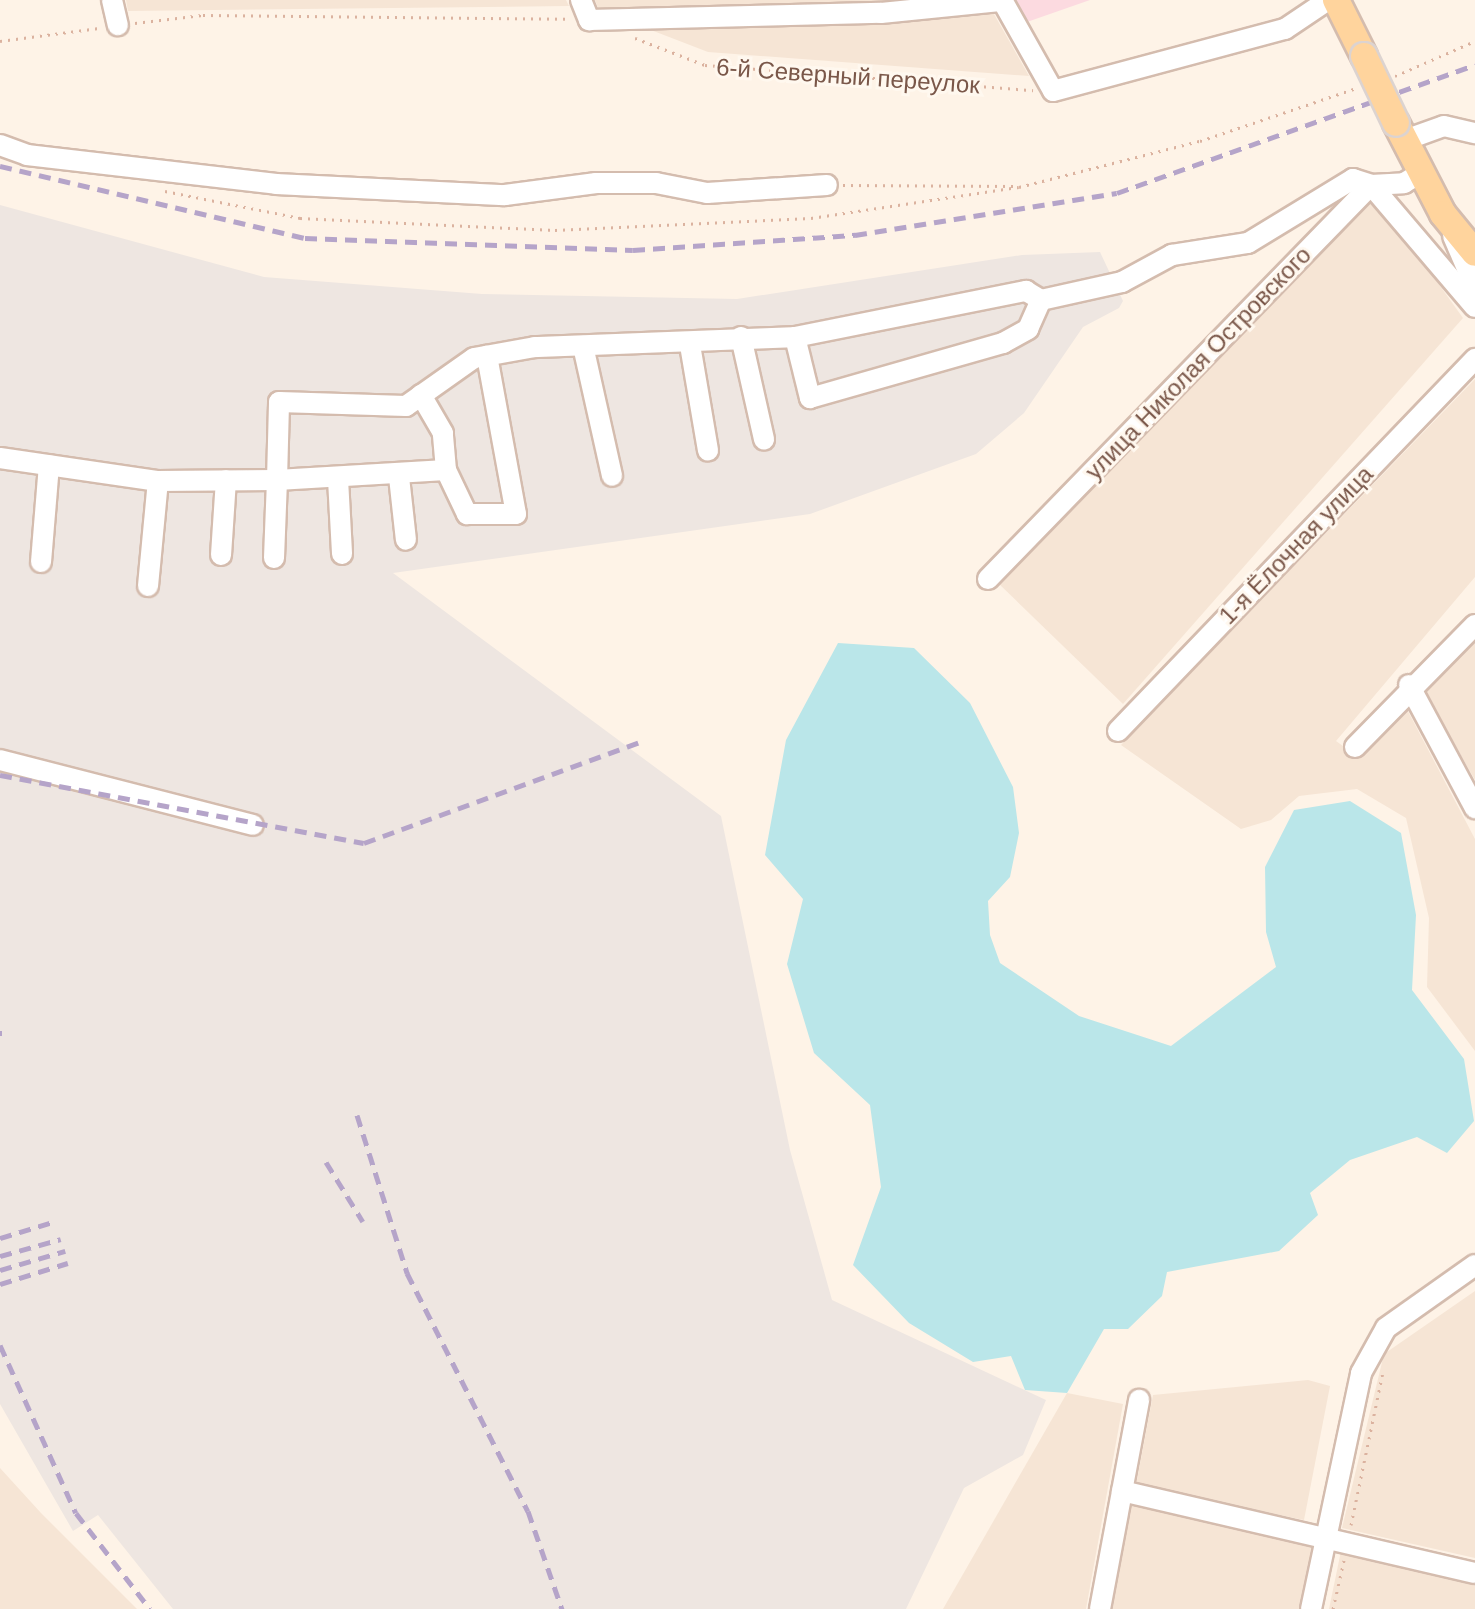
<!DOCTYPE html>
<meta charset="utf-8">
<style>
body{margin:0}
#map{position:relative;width:1475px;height:1609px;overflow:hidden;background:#fef3e7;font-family:Arial,sans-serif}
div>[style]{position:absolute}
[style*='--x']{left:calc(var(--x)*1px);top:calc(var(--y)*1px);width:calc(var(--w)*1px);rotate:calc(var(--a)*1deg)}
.residential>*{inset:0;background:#f6e5d5}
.industrial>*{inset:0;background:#eee6e1}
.medical>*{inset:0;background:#fcdae0}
.water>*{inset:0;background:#bae6e9}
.path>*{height:3px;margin-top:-1.5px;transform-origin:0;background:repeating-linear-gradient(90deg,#dbb29f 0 2px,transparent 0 8px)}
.roads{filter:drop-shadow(2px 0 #d4bcae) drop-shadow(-2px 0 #d4bcae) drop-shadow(0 2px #d4bcae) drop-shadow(0 -2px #d4bcae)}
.minor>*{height:20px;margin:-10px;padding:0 10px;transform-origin:10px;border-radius:10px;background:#fff}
.major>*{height:26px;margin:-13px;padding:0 13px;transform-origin:13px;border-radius:13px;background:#ffd49d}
.rail>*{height:5px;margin-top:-2.5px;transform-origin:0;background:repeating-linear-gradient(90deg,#b5a4c9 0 12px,transparent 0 20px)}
.bridges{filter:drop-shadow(2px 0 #dcd3d0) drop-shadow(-2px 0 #dcd3d0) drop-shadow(0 2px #dcd3d0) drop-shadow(0 -2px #dcd3d0)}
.major-bridge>*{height:26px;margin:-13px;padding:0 13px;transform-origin:13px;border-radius:13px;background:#ffd49d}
span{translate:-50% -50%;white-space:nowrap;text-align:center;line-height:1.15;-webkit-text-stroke:6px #fff8ef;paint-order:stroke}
.street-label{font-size:24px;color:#7a5749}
</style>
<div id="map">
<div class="residential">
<div style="clip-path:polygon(126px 0,566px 0,569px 6px,128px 11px)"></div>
<div style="clip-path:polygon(595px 0,986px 0,1029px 76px,708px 52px,599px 10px)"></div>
<div style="clip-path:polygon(1370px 188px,1463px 318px,1123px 704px,997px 582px)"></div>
<div style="clip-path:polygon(1475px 379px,1475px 577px,1336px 741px,1354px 754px,1401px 698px,1475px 839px,1475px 1051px,1427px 987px,1429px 918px,1406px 818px,1357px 789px,1299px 796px,1271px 820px,1241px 829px,1121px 745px)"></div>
<div style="clip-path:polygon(1475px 633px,1475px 780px,1419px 682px)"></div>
<div style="clip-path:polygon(1475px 1291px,1475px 1558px,1342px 1528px,1384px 1354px)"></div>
<div style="clip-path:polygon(1308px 1380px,1330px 1386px,1304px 1520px,1136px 1485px,1153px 1395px)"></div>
<div style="clip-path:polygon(1067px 1393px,1123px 1404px,1086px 1609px,943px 1609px)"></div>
<div style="clip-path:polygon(0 1468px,41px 1513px,137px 1609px,0 1609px)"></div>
<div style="clip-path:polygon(1129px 1501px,1314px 1547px,1301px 1609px,1110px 1609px)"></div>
<div style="clip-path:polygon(1341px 1551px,1475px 1582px,1475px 1609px,1329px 1609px)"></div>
</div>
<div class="industrial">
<div style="clip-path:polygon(0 205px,264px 277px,482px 294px,737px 299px,1022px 255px,1100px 252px,1123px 301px,1119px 308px,1083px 327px,1024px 413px,976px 454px,810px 514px,393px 573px,721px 816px,790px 1150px,832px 1300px,1046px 1400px,1023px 1455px,964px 1488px,906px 1609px,173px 1609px,98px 1515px,73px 1531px,0 1404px)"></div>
</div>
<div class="medical">
<div style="clip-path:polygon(1015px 0,1090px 0,1027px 22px)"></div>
</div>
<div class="water">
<div style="clip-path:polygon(838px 643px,914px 648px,970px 703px,1013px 787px,1019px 833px,1010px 877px,988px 901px,990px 935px,1000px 963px,1079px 1016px,1171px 1046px,1276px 967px,1266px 932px,1265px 867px,1294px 810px,1350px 801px,1401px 833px,1416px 915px,1412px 990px,1464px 1059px,1474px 1121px,1447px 1153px,1417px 1137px,1350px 1160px,1310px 1193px,1318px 1215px,1279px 1251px,1167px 1272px,1162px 1296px,1128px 1329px,1104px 1329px,1067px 1393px,1025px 1390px,1011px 1356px,973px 1362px,909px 1323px,853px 1265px,881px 1187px,870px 1105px,814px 1053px,787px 964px,803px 899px,765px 855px,786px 740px)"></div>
</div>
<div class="path">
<div style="--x:135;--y:23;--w:68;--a:-6.7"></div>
<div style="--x:203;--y:15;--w:367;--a:0.6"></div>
<div style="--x:635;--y:38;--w:75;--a:21.1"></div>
<div style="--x:705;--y:65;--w:329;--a:4.4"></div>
<div style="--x:0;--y:41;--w:100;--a:-7.5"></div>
<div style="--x:1395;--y:76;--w:87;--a:-23.6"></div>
<div style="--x:843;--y:185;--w:172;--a:0.3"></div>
<div style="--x:165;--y:191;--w:138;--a:11.3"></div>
<div style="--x:300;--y:218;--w:255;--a:2.7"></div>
<div style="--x:555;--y:230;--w:256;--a:-2.7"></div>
<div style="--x:811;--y:218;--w:210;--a:-8.5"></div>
<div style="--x:1019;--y:187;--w:187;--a:-14.3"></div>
<div style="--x:1200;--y:141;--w:166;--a:-18.7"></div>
<div style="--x:1351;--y:1525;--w:156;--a:-78.2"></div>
<div style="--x:1333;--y:1609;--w:50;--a:-77.3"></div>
</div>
<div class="roads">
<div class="minor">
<div style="--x:112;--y:0;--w:26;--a:77"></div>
<div style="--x:581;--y:0;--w:22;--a:68"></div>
<div style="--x:589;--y:20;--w:292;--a:-1.4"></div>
<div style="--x:881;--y:13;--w:122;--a:-5.7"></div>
<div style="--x:1002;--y:0;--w:104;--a:60.7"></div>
<div style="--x:1053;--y:91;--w:240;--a:-15"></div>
<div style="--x:1285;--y:29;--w:52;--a:-34"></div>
<div style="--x:1405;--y:140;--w:41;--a:-19.7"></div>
<div style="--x:1444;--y:126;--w:32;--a:13"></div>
<div style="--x:0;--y:145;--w:29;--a:20"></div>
<div style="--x:27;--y:155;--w:251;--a:6.6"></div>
<div style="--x:276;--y:184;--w:229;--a:2.8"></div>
<div style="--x:505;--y:195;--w:92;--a:-7.5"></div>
<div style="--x:596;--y:183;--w:60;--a:0"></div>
<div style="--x:656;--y:183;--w:52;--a:11.1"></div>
<div style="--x:707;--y:193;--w:120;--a:-3.8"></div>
<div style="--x:1453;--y:236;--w:56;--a:66.7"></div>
<div style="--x:741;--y:337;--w:105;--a:77.3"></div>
<div style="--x:795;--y:337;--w:63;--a:76.2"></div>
<div style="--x:810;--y:398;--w:201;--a:-15.9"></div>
<div style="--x:1003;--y:343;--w:29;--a:-29"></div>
<div style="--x:1028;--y:329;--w:32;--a:-66"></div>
<div style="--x:690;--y:345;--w:107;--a:80.3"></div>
<div style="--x:583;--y:346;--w:133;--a:77.4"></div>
<div style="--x:0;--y:458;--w:160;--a:8.3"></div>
<div style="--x:158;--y:481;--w:119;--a:-0.5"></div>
<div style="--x:277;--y:480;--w:78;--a:-88.5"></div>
<div style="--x:279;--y:402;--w:127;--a:1.8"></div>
<div style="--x:406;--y:406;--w:83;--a:-35.2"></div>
<div style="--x:474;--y:358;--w:62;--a:-10.2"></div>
<div style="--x:535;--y:347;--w:260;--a:-2.2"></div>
<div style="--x:795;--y:337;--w:236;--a:-11.3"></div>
<div style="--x:1026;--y:291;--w:17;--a:31"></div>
<div style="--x:1041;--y:300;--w:83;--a:-12.5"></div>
<div style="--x:1122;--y:282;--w:57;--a:-28.4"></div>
<div style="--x:1172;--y:255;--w:77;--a:-9"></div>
<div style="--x:1248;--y:243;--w:123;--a:-31.4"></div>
<div style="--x:1353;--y:179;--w:19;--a:18"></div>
<div style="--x:1371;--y:185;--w:160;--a:49.6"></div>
<div style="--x:446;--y:470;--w:49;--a:64.5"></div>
<div style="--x:467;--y:514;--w:49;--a:0"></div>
<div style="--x:516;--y:514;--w:161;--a:-100.4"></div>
<div style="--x:399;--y:477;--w:63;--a:83.7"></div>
<div style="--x:338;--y:479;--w:75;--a:86.9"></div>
<div style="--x:221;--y:555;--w:75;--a:-86.2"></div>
<div style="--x:274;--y:558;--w:78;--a:-87.8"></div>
<div style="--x:277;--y:480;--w:169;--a:-3.4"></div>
<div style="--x:446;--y:470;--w:37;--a:-95"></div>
<div style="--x:443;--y:433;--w:44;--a:-120.1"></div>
<div style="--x:41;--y:562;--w:97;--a:-85.3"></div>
<div style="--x:988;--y:579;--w:549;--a:-45.81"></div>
<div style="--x:1371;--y:185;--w:33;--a:-3"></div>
<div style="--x:1404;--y:183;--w:21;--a:-31"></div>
<div style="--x:148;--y:586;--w:105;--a:-84.6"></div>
<div style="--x:1409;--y:685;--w:140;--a:61.8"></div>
<div style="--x:1118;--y:731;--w:516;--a:-46.18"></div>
<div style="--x:1355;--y:747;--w:171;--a:-45.5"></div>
<div style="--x:0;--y:760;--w:261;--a:14.4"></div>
<div style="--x:1122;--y:1491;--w:362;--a:13.1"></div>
<div style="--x:1100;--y:1609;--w:213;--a:-79.4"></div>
<div style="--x:1311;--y:1609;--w:241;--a:-78"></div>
<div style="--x:1361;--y:1373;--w:51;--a:-60.9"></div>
<div style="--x:1386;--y:1328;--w:109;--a:-35.3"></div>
</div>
<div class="major">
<div style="--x:1336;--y:0;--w:63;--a:63.4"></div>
<div style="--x:1396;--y:123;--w:102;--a:62.7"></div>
<div style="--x:1443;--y:214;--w:50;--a:50.6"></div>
</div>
</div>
<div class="rail">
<div style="--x:0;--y:166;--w:313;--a:13.3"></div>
<div style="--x:305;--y:238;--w:328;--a:2.1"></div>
<div style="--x:633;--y:250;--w:223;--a:-3.9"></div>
<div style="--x:855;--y:235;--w:265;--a:-9.1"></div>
<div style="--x:1117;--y:193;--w:380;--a:-19.7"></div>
<div style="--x:0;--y:775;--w:370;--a:10.6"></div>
<div style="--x:364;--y:843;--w:297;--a:-20.1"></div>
<div style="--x:0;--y:1033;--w:2;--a:0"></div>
<div style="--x:357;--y:1115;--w:166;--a:72.4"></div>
<div style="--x:407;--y:1273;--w:267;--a:63.1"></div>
<div style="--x:528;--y:1511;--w:104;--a:70.9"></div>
<div style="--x:326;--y:1162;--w:70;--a:58.3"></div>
<div style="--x:0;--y:1238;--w:59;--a:-16.9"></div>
<div style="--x:0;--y:1256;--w:63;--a:-15.6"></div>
<div style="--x:0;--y:1270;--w:68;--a:-16.3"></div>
<div style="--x:0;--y:1284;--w:71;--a:-17.2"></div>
<div style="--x:0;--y:1345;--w:184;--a:65.7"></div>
<div style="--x:76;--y:1513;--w:121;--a:52.4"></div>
</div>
<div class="bridges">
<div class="major-bridge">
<div style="--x:1364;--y:56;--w:74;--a:64.5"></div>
</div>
</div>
<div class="street-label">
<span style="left:848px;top:76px;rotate:4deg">6-й Северный переулок</span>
<span style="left:1198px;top:363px;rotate:-46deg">улица Николая Островского</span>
<span style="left:1296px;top:545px;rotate:-46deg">1-я Ёлочная улица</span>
</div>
</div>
